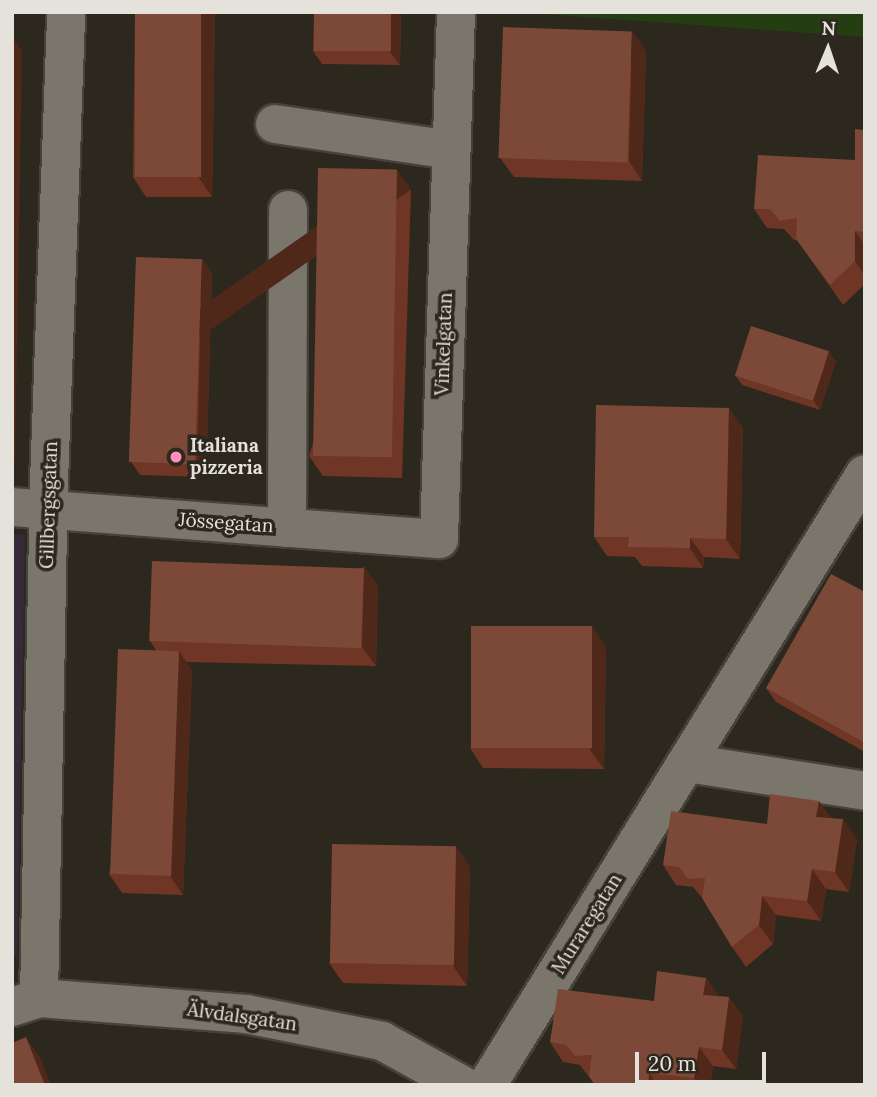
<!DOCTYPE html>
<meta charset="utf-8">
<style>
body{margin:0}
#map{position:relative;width:877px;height:1097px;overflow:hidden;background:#2c281e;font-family:Lora,serif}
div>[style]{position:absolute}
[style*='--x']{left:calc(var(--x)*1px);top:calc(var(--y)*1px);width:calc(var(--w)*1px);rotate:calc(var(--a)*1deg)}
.education>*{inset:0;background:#372a38}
.green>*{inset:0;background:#243e11}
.roads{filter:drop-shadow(2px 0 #46423b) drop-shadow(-2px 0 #46423b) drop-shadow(0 2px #46423b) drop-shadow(0 -2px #46423b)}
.minor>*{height:38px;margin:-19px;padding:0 19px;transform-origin:19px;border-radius:19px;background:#7b766b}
.wall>*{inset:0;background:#6f3525}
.shaded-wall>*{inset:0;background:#4f281a;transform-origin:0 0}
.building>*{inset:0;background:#7c4838;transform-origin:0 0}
.dots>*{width:19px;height:19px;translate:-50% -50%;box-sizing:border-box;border:4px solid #2c281e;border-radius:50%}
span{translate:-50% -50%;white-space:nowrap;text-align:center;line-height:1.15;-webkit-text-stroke:7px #2c281e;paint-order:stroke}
.street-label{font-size:19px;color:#e5e2dc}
.poi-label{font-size:19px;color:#e5e2dc;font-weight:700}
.left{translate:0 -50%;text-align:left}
.frame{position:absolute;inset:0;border:14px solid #e5e2dc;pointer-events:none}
.north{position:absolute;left:793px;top:14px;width:70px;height:70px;-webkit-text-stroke:5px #2c281e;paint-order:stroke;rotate:2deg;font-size:19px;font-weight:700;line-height:28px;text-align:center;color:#e5e2dc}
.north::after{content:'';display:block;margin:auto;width:24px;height:32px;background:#e5e2dc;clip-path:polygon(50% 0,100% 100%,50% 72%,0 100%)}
.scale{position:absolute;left:635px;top:1052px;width:131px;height:32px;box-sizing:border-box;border:4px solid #e5e2dc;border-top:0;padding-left:9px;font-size:21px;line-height:24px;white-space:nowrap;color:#e5e2dc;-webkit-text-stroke:5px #2c281e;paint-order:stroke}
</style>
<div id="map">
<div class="education">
<div style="clip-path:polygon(12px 534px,25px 535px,17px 956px,12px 958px)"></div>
</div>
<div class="green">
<div style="clip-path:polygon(512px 12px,865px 12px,865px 37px)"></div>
</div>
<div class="roads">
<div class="minor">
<div style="--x:275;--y:124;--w:178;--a:8.4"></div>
<div style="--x:12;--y:507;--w:428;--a:4.3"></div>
<div style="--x:439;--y:539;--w:527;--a:-88.15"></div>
<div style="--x:287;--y:528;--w:318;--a:-89.8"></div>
<div style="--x:687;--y:763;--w:180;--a:8.9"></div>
<div style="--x:39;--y:998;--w:489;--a:-88.9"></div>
<div style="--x:48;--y:509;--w:497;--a:-87.9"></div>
<div style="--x:12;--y:1007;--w:28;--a:-18"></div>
<div style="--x:39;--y:998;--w:208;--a:4.4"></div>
<div style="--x:246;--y:1014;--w:139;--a:11.2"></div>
<div style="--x:382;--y:1041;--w:91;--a:28.8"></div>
<div style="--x:487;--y:1085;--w:718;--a:-58.26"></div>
</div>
</div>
<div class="wall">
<div style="clip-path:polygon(135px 12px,215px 12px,212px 197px,146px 197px,133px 177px)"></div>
<div style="clip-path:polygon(314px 12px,401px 12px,400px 65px,322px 64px,313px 51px)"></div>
<div style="clip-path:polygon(646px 51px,642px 181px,514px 177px,500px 158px)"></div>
<div style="clip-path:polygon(865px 130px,865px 284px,843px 305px,797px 240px,794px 240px,784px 229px,767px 228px,754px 209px,855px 160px)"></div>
<div style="clip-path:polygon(397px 170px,411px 190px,402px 478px,323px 476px,309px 456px)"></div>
<div style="clip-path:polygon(212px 273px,206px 477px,140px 475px,131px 462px)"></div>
<div style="clip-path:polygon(836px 361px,820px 410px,742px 385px,735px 375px)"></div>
<div style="clip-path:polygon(743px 428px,740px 559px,704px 557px,703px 568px,642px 566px,635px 557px,607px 556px,594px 537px)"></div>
<div style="clip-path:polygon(364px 567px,378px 586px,376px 666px,186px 662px,192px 671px,183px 895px,122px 893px,109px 874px,156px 650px,150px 641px)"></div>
<div style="clip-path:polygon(865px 592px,865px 752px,776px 702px,766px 688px)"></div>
<div style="clip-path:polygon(592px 627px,606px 647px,604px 769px,483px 768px,470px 748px)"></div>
<div style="clip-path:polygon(832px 818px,857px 839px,849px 892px,826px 889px,821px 921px,776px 915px,773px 944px,746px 967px,732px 947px,703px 899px,693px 887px,676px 885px,663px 865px,767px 824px)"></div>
<div style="clip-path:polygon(456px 847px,470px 867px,467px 986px,343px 983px,329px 963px)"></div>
<div style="clip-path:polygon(706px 978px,718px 996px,729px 997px,743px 1016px,736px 1069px,713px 1066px,710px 1085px,595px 1085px,580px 1065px,563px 1062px,550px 1042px,654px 1001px)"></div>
</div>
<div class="shaded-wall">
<div style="clip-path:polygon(201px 12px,215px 12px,212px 197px,199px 178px)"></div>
<div style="clip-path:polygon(391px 12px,401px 12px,400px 65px,390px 52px)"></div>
<div style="clip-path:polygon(632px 31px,646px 51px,642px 181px,629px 161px)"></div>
<div style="clip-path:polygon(12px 37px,22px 51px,15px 464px,12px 460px)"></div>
<div style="left:397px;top:170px;width:24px;height:289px;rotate:55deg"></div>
<div style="clip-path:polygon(855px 231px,865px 245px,865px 276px,855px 261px)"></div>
<div style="clip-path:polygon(202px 259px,212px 273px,206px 477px,197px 463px)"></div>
<div style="clip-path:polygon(829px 352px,836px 361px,820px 410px,813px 400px)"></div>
<div style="clip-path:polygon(729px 408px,743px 428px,740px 559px,726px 539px)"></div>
<div style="clip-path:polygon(690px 538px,704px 557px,703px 568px,690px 548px)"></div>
<div style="clip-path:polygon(364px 567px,378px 586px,376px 666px,362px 647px)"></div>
<div style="clip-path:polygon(592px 627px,606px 647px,604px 769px,590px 750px)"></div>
<div style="clip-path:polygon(179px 651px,192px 671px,183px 895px,170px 876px)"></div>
<div style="clip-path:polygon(819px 801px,833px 820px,816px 817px)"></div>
<div style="clip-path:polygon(843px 819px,857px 839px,849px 892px,835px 872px)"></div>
<div style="clip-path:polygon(456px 847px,470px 867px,467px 986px,453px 966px)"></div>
<div style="clip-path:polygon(812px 869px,826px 889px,821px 921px,807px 901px)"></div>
<div style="clip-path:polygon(762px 896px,776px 915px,773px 944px,759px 925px)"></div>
<div style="clip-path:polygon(706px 978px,720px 998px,703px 995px)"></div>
<div style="clip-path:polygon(729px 997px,743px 1016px,736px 1069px,722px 1050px)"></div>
<div style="clip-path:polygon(26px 1037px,40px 1057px,51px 1085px,45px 1085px)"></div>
<div style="clip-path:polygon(699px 1047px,713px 1066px,710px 1085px,699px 1085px,694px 1078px)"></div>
<div style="clip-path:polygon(649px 1073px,657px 1085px,648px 1085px)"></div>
</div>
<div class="building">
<div style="left:135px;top:12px;width:66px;height:165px"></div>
<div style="left:314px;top:12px;width:77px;height:39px"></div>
<div style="left:503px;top:27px;width:129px;height:131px;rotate:2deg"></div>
<div style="clip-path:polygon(855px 129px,865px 130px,865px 232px,855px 231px,855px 261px,830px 285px,796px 239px,797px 218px,780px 221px,770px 209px,754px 209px,758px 155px,855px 160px)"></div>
<div style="left:318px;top:168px;width:79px;height:288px;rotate:1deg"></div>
<div style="left:136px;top:257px;width:66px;height:205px;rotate:2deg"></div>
<div style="left:751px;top:326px;width:82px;height:52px;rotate:18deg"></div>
<div style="clip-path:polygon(596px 405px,729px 408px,726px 539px,690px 538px,690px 548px,628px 547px,629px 537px,594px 537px)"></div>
<div style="left:152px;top:561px;width:212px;height:80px;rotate:2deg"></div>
<div style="clip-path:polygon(831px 574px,865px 592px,865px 743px,766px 688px)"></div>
<div style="left:471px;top:626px;width:121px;height:122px"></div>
<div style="left:118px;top:649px;width:61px;height:225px;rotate:2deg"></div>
<div style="clip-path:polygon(770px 794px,819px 801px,816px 817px,843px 819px,835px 872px,812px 869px,807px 901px,762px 896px,759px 925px,732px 947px,702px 898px,705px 878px,688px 879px,679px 867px,663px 865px,671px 811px,767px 824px)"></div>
<div style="left:332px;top:844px;width:124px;height:119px;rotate:1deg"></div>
<div style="clip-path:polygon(657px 971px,706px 978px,703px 995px,729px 997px,722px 1050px,699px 1047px,694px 1078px,649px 1073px,648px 1085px,595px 1085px,589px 1076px,592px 1055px,575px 1056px,566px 1045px,550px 1042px,558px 989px,654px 1001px)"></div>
<div style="clip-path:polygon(26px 1037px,45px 1085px,12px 1085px,12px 1043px)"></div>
</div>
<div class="dots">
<div style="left:176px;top:457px;background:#fe8ebb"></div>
</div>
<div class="street-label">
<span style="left:444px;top:344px;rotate:-88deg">Vinkelgatan</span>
<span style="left:49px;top:505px;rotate:-88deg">Gillbergsgatan</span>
<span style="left:226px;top:523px;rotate:4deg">Jössegatan</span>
<span style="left:587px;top:924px;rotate:-58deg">Muraregatan</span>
<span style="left:242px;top:1017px;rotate:8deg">Älvdalsgatan</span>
</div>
<div class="poi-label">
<span class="left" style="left:190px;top:457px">Italiana<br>pizzeria</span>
</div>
<div class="frame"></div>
<div class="north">N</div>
<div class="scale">20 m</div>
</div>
